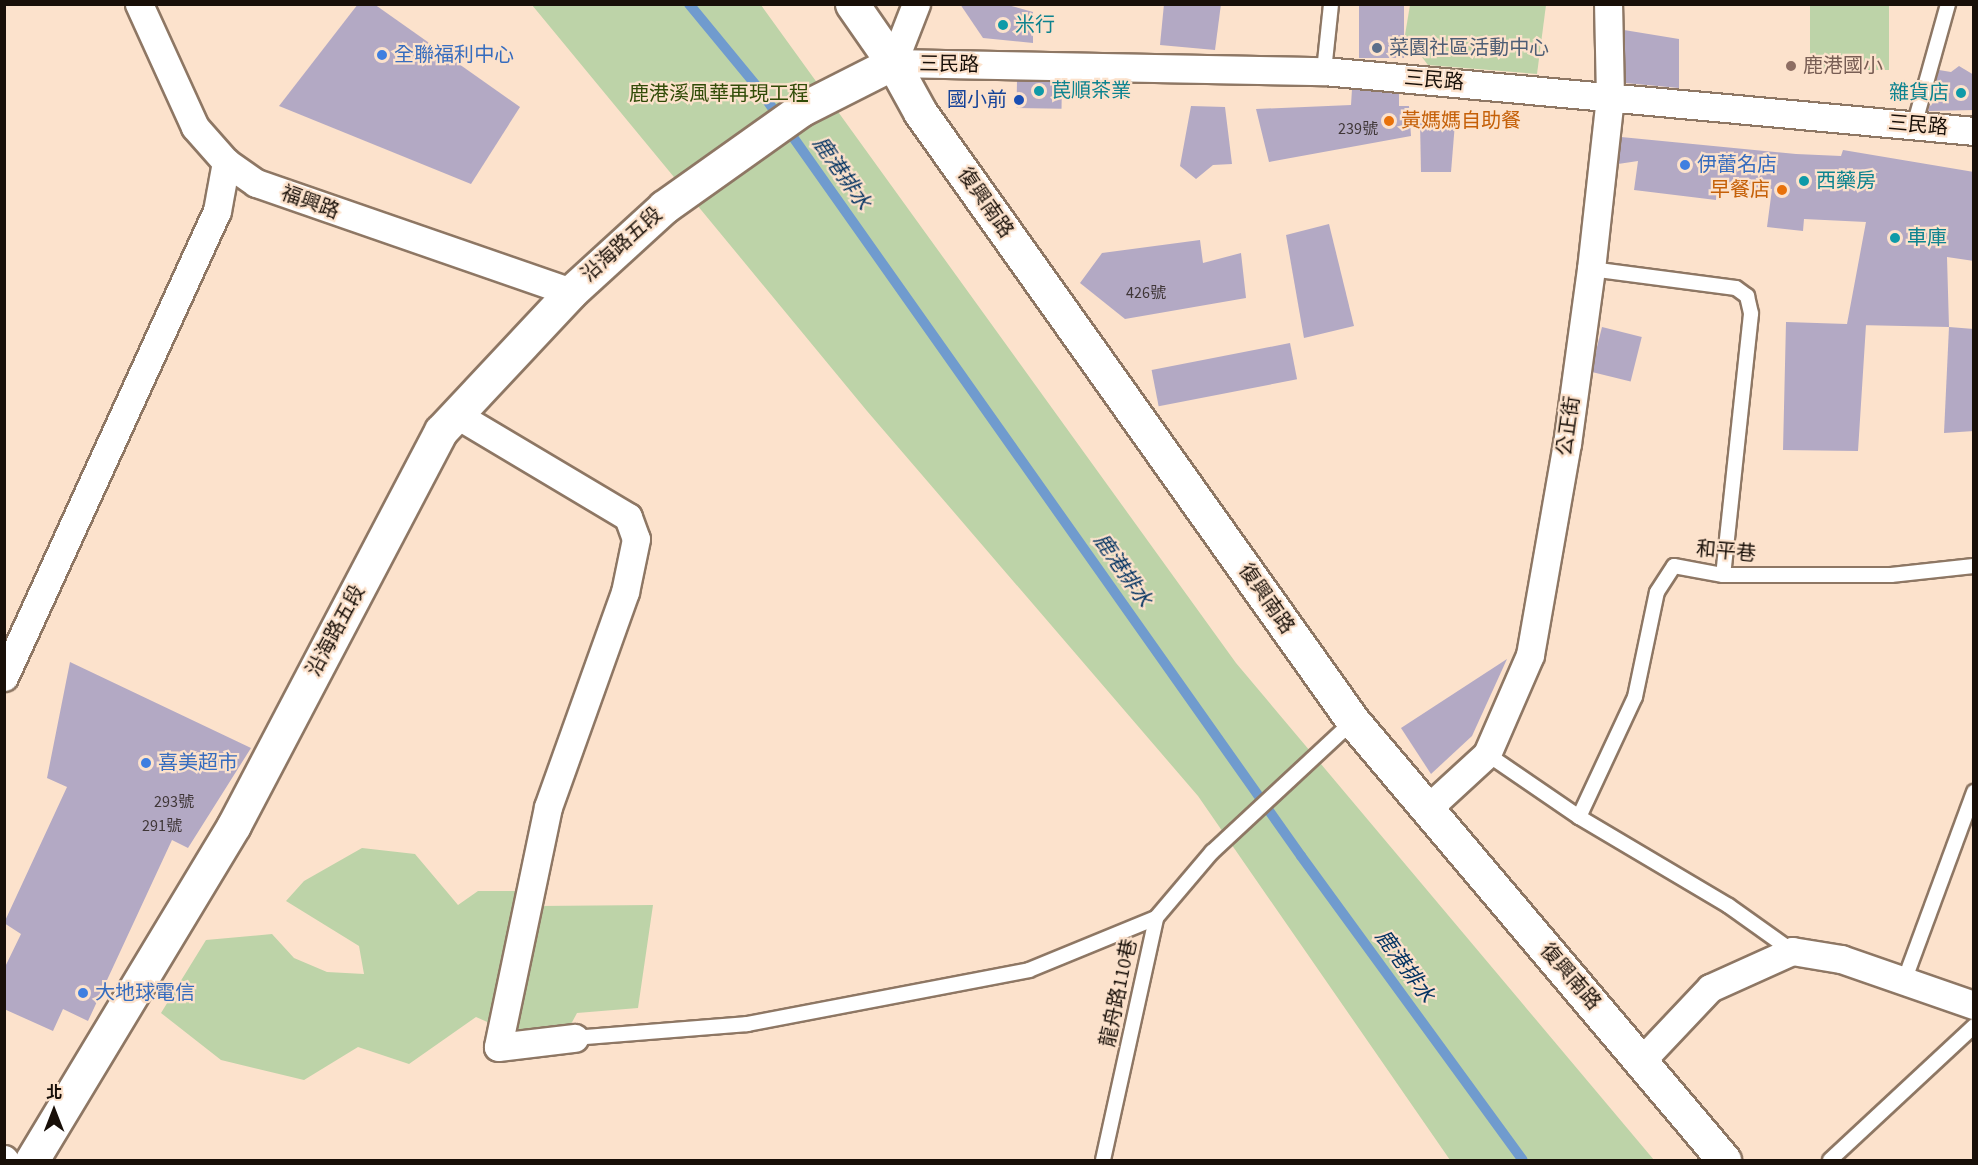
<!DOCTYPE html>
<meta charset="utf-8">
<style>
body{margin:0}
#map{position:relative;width:1978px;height:1165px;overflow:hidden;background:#fce2cc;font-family:"Source Sans 3","Noto Sans TC",sans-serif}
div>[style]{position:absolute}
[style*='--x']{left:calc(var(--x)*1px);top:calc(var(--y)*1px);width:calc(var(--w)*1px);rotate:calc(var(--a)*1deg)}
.green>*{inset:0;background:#bdd3a8;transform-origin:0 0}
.stream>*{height:10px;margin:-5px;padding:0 5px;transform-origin:5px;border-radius:5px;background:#709bce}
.building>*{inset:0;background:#b3a9c4;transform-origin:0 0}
.roads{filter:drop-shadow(2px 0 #8e7764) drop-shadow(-2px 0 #8e7764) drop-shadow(0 2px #8e7764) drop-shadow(0 -2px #8e7764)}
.lane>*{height:14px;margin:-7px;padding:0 7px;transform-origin:7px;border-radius:7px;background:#fff}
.street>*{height:27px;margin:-13.5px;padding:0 13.5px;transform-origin:13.5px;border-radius:13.5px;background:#fff}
.secondary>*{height:33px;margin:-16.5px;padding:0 16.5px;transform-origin:16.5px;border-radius:16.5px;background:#fff}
.dots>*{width:16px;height:16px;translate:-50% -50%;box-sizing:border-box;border:3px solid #fce2cc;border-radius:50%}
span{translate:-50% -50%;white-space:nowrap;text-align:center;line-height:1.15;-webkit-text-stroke:4.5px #fce2cc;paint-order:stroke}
.number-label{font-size:16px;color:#3f3637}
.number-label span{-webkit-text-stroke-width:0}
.culture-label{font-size:20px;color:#0d838f}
.left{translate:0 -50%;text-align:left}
.right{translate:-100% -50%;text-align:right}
.service-label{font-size:20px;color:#4e5e75}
.shop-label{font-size:20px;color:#366cbe}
.street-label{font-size:20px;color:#180f08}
.education-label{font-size:20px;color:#785e54}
.park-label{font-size:20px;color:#314b07}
.transit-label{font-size:20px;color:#164399}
.food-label{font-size:20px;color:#c56008}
.water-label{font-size:21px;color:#043362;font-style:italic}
.frame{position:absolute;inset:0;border:6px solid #180f08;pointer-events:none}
.north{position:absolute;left:24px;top:1081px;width:60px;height:60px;-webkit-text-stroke:4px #fce2cc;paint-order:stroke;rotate:0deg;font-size:16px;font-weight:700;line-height:24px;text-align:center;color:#180f08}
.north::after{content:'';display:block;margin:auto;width:21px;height:27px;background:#180f08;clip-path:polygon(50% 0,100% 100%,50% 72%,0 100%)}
</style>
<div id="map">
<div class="green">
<div style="clip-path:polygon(532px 5px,761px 5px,1236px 663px,1654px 1160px,1450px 1160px,1198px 796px,867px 411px)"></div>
<div style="clip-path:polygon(1410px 5px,1546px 5px,1537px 74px,1428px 65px,1405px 35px)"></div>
<div style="left:1810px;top:5px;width:79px;height:65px"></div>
<div style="clip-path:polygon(362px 848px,415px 854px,458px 905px,478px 891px,540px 891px,539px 906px,653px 905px,638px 1008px,577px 1013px,556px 1052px,476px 1017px,409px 1064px,358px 1047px,304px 1080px,221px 1060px,161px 1013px,206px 940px,272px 934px,294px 958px,327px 972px,364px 974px,359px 946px,286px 901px,304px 881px)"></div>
</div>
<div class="stream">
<div style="--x:689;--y:4;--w:110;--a:50.5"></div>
<div style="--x:759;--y:89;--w:939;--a:54.75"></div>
<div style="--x:1301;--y:856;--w:376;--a:53.9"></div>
</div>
<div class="building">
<div style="clip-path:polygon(358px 4px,374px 4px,520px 107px,471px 184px,279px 106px)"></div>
<div style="clip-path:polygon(960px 4px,1004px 4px,1033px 12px,1033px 43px,983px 38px)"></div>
<div style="clip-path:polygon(1164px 4px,1221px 4px,1215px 50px,1160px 45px)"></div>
<div style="left:1359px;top:4px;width:45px;height:54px"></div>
<div style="clip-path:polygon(1624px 30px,1679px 39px,1679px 88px,1625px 83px)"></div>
<div style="clip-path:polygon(1959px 66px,1974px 75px,1974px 110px,1928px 111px,1939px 70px,1951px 72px)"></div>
<div style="left:1017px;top:81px;width:45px;height:27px;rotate:1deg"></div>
<div style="clip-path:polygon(1352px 89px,1399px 94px,1399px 106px,1409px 106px,1411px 136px,1269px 162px,1256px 109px,1351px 105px)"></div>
<div style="clip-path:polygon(1191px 106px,1225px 107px,1232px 164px,1213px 165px,1196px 179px,1180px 166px)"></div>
<div style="clip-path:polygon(1420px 121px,1455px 123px,1451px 172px,1421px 172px)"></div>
<div style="clip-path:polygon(1621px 137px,1796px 154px,1841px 156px,1843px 150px,1974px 172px,1974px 261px,1947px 257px,1949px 327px,1858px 325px,1866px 325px,1858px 451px,1783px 450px,1786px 322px,1847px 324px,1866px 222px,1804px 219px,1803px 231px,1767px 227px,1772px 189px,1717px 183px,1716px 200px,1634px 190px,1638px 161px,1618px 164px)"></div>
<div style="clip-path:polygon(1329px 224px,1354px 326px,1304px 338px,1286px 235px)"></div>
<div style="clip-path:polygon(1200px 240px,1203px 263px,1241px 253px,1246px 298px,1125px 319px,1080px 283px,1102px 253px)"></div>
<div style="left:1602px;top:327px;width:41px;height:46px;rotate:14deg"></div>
<div style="clip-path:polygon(1949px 327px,1974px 329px,1974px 431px,1944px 433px)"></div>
<div style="left:1290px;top:343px;width:37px;height:141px;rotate:79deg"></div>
<div style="clip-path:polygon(1507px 659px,1472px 736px,1431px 774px,1401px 728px)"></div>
<div style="clip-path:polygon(70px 662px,251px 748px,188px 848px,172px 840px,88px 1021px,63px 1009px,53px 1031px,4px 1009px,4px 969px,21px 934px,4px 923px,67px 787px,47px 778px)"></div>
</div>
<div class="roads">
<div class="lane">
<div style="--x:1324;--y:71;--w:67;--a:-84"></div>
<div style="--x:1914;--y:126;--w:127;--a:-74.4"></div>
<div style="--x:1591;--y:269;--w:146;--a:7.5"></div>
<div style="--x:1736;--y:288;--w:14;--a:36"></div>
<div style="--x:1747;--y:296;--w:18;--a:77"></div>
<div style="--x:1751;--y:314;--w:262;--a:96.1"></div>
<div style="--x:1487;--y:754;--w:112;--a:34.4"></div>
<div style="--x:1579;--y:817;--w:174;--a:30.7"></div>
<div style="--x:1729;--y:906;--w:77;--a:35.5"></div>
<div style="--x:1579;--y:817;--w:132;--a:-65"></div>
<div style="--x:1635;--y:697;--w:107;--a:-78.2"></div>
<div style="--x:1657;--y:592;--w:31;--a:-57"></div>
<div style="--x:1674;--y:566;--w:50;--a:10.4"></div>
<div style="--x:1723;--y:575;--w:168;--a:0"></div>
<div style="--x:1891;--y:575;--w:83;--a:-6.2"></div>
<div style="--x:1903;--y:984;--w:205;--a:-69.7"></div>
<div style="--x:574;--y:1038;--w:174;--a:-4.6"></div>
<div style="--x:747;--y:1024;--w:287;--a:-10.8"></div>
<div style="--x:1029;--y:970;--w:137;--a:-22.3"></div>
<div style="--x:1103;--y:1160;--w:248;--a:-77.6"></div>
<div style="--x:1156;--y:918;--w:87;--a:-49.7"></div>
<div style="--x:1212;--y:852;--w:192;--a:-42.9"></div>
<div style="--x:1830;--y:1160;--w:197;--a:-42.9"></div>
</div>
<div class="street">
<div style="--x:139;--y:4;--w:135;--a:65.5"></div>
<div style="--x:195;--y:127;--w:47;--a:48.5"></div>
<div style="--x:226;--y:162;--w:37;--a:35"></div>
<div style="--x:256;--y:183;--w:333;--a:19.1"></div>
<div style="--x:916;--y:4;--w:63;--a:111.3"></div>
<div style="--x:893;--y:63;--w:431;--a:1.1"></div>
<div style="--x:1324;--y:71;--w:653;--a:5.27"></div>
<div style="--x:457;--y:415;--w:199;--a:30.8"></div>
<div style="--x:628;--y:517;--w:23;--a:70"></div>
<div style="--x:636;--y:539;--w:54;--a:101.7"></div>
<div style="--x:625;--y:592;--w:228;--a:109.7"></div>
<div style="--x:548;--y:807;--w:245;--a:101.8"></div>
<div style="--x:498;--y:1047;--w:77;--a:-6.8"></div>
<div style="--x:4;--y:677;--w:512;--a:-65.44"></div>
<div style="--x:217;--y:211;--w:50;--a:-79.6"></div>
<div style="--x:1426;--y:810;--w:83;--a:-42.6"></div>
<div style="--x:1487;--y:754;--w:108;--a:-66.5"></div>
<div style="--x:1530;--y:655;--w:214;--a:-80.1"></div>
<div style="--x:1567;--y:444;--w:177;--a:-82.2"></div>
<div style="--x:1591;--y:269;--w:173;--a:-83.7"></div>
<div style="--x:1610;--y:97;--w:93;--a:-91.2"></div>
<div style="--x:1642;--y:1060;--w:99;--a:-46.6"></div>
<div style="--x:1710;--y:988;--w:90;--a:-24.3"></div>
<div style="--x:1792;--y:951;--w:50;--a:9.3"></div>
<div style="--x:1841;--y:959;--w:141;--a:19.1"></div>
<div style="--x:4;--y:1159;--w:1;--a:45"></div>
</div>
<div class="secondary">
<div style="--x:852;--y:4;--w:72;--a:55.2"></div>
<div style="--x:893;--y:63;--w:56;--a:61.1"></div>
<div style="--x:920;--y:112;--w:747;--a:54.59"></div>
<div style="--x:1353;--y:721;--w:575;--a:49.8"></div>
<div style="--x:32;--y:1160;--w:391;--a:-58.9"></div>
<div style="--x:234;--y:825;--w:445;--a:-62.3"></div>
<div style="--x:441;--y:431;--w:190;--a:-46.9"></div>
<div style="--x:571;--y:292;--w:126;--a:-42.4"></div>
<div style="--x:664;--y:207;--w:169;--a:-35.4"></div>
<div style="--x:802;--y:109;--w:102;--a:-26.8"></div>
</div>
</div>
<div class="dots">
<div style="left:1003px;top:25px;background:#0f9aa8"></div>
<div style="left:1377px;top:48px;background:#5c6f8a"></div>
<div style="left:382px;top:55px;background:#3f7fe0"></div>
<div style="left:1791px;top:66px;background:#8d6e63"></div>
<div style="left:1039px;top:91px;background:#0f9aa8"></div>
<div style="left:1961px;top:93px;background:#0f9aa8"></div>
<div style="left:1019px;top:100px;background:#1a4fb4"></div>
<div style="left:1389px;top:121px;background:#e8710a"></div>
<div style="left:1685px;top:165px;background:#3f7fe0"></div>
<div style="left:1804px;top:181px;background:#0f9aa8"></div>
<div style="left:1782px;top:190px;background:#e8710a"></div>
<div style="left:1895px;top:238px;background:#0f9aa8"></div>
<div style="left:146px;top:763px;background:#3f7fe0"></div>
<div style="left:83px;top:993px;background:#3f7fe0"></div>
</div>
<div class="number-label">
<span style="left:1358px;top:129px">239號</span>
<span style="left:1146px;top:293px">426號</span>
<span style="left:174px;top:802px">293號</span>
<span style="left:162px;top:826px">291號</span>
</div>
<div class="culture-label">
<span class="left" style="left:1015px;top:25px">米行</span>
<span class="left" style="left:1051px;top:91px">苠順茶業</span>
<span class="right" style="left:1949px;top:93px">雜貨店</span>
<span class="left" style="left:1816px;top:181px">西藥房</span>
<span class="left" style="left:1907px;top:238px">車庫</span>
</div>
<div class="service-label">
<span class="left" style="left:1389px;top:48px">菜園社區活動中心</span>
</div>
<div class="shop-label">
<span class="left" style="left:394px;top:55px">全聯福利中心</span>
<span class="left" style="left:1697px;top:165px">伊蕾名店</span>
<span class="left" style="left:158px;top:763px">喜美超市</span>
<span class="left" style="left:95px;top:993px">大地球電信</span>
</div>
<div class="street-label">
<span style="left:949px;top:65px;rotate:1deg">三民路</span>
<span style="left:1434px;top:81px;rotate:5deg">三民路</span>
<span style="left:1918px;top:126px;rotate:5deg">三民路</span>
<span style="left:310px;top:203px;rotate:20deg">福興路</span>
<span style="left:985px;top:203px;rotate:55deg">復興南路</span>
<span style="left:622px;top:245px;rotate:-42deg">沿海路五段</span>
<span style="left:1569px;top:426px;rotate:-82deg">公正街</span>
<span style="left:1726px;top:552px;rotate:5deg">和平巷</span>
<span style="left:1266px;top:599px;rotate:55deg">復興南路</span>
<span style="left:336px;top:631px;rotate:-62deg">沿海路五段</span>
<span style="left:1570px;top:977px;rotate:49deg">復興南路</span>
<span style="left:1119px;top:993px;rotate:-78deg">龍舟路110巷</span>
</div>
<div class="education-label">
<span class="left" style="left:1803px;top:66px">鹿港國小</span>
</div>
<div class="park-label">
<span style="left:719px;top:94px">鹿港溪風華再現工程</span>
</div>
<div class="transit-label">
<span class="right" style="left:1007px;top:100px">國小前</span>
</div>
<div class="food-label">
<span class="left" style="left:1401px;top:121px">黃媽媽自助餐</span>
<span class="right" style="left:1770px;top:190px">早餐店</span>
</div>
<div class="water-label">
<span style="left:842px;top:173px;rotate:55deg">鹿港排水</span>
<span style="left:1123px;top:570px;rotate:55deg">鹿港排水</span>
<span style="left:1405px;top:966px;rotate:54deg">鹿港排水</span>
</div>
<div class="frame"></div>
<div class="north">北</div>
</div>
